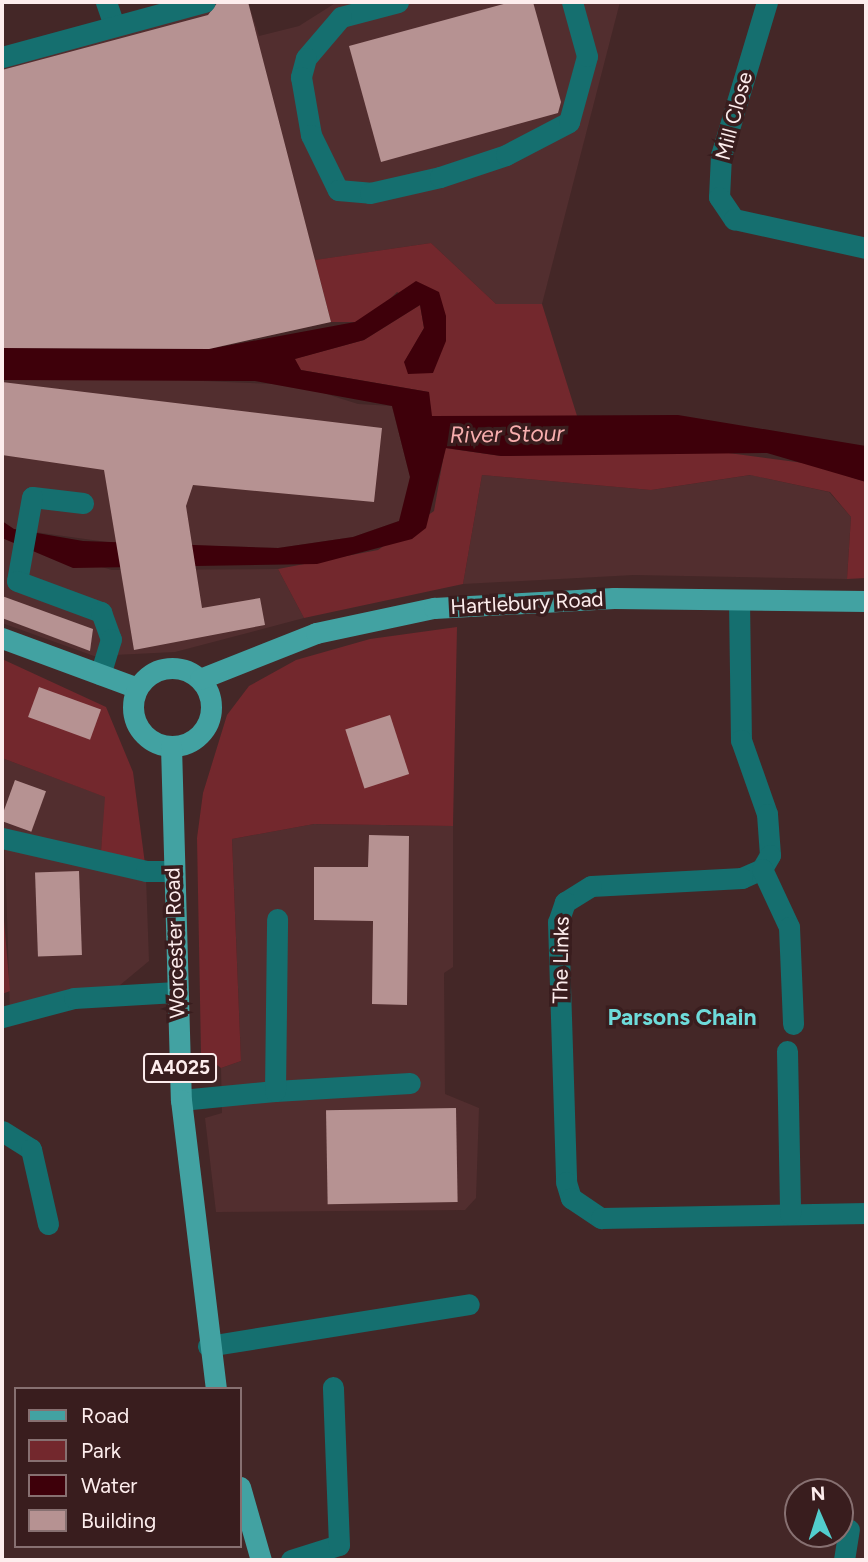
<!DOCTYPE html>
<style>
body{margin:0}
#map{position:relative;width:868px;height:1562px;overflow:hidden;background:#442727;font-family:Figtree,sans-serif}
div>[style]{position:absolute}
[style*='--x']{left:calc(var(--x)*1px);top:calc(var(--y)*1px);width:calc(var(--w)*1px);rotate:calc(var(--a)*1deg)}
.built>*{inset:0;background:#522e2f}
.green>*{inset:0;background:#73282d}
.water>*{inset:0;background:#3e000a}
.building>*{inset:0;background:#b69292;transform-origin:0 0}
.minor>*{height:21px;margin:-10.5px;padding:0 10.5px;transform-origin:10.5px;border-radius:10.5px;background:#156f6f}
.major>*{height:21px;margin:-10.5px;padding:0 10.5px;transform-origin:10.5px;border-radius:10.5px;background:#42a2a2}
.major>.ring{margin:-10.5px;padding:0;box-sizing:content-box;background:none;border:21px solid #42a2a2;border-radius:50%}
span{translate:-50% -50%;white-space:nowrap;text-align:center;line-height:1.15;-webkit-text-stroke:7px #391d1e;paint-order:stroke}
.shield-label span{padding:2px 5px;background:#391d1e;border:2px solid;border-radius:5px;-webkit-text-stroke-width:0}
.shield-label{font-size:19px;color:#fdeded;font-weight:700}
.street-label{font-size:21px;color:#fdeded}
.water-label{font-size:23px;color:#f8aeae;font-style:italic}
.neighbourhood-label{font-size:23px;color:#6edbda;font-weight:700}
.frame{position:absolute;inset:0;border:4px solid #fdeded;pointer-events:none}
.legend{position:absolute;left:14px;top:1387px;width:228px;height:161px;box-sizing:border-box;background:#391d1e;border:2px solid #877071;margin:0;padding:9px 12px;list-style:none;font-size:21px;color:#fdeded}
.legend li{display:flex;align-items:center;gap:14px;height:35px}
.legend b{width:35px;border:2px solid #877071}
.north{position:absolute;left:784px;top:1478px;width:70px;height:70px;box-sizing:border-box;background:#391d1e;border:2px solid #877071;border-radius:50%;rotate:357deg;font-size:19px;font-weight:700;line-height:28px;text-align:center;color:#fdeded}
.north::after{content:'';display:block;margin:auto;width:24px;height:32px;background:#52cdcd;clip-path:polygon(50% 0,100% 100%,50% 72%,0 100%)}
</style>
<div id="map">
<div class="built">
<div style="clip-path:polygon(205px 2px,248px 2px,259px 36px,299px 26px,337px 2px,620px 2px,542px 304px,496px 304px,431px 243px,316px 260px,331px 322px,209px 349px,2px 348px,2px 57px)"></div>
<div style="clip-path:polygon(85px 376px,298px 385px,358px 404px,392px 406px,410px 477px,406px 510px,399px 521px,353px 537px,278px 548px,114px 543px,13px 529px,2px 521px,2px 380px)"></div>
<div style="clip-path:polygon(482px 475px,651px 490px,751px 475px,829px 492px,851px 517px,847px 579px,634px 575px,463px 584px)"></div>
<div style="clip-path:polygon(2px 538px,112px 570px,278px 569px,304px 618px,175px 652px,94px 656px,2px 623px)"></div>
<div style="clip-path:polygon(2px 758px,106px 797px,101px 851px,146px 877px,149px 961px,108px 995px,10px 1012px)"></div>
<div style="clip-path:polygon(314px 824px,453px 826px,453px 967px,444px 973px,445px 1094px,479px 1108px,476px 1198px,465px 1210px,216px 1212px,205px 1118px,222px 1113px,221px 1068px,241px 1061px,232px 839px)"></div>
</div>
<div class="green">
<div style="clip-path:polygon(431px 243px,496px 304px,542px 304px,578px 419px,431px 416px,429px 392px,301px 370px,294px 359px,364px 340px,420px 305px,424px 328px,404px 363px,446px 316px,397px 292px,378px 311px,355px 322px,331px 322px,315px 260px)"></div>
<div style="clip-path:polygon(445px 448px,501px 456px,706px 450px,811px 464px,866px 482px,866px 578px,847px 579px,851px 517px,830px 492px,750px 475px,651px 490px,482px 475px,463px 584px,304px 618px,278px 569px,378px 550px,434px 511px)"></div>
<div style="clip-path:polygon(457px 627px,453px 826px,314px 824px,232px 839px,241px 1061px,221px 1068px,201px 1053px,197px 838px,203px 793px,227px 715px,249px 686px,296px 660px,370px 639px)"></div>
<div style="clip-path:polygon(2px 659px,106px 707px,133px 772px,145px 864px,101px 851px,105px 797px,2px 758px)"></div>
<div style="clip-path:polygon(2px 897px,10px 991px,2px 994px)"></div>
</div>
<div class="water">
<div style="clip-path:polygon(416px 281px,439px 292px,446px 316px,446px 341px,433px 373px,408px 374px,404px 362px,424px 328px,420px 305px,364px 340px,295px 359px,301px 370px,429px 392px,432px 416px,678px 415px,866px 446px,866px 482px,767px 453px,501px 456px,446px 448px,426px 528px,412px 539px,317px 564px,73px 568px,2px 538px,2px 521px,14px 529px,83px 541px,278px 548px,353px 537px,399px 521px,410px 477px,392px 406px,255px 381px,2px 380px,2px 348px,209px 349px,355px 322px)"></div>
</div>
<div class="building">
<div style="clip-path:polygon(218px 2px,248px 2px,331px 322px,209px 349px,2px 348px,2px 70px,208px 15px)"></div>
<div style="clip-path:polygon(511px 2px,533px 2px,561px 102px,558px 113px,381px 162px,349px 46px)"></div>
<div style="clip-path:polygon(2px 382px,382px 428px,374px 502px,193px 485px,186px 506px,202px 608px,260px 598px,265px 625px,134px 650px,104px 470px,2px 455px)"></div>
<div style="clip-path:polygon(2px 596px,93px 629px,90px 651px,2px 618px)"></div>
<div style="left:39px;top:687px;width:66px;height:32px;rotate:20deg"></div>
<div style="left:390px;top:715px;width:62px;height:47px;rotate:72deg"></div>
<div style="left:15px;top:780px;width:33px;height:43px;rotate:20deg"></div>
<div style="clip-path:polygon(369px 835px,409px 836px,407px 1005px,372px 1004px,373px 921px,314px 920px,314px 867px,368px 867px)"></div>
<div style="left:79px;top:871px;width:84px;height:44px;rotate:88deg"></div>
<div style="left:456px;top:1108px;width:94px;height:130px;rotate:89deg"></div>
</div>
<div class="minor">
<div style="--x:106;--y:2;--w:24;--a:71"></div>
<div style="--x:398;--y:2;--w:59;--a:165.3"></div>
<div style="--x:341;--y:17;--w:54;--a:130.5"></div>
<div style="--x:306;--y:58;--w:20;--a:105"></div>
<div style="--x:301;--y:77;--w:59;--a:80.2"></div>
<div style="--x:311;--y:135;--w:61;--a:63.9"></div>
<div style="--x:338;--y:190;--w:32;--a:5"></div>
<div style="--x:370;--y:193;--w:72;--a:-12.9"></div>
<div style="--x:440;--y:177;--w:70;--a:-18.4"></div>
<div style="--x:506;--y:155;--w:71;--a:-27.6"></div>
<div style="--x:569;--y:122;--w:68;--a:-74.7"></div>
<div style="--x:587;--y:56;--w:56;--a:-105.5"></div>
<div style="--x:767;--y:2;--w:160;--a:106.7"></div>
<div style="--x:721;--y:155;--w:42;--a:92.7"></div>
<div style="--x:719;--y:197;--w:27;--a:56"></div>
<div style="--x:734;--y:219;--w:135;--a:12.4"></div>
<div style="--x:2;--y:57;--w:210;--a:-15.2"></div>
<div style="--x:83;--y:503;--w:51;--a:-173.3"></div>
<div style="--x:32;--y:497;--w:85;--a:100.1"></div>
<div style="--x:17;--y:581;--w:90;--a:20.3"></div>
<div style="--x:101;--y:612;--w:29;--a:70"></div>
<div style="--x:111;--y:639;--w:37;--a:107"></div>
<div style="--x:739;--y:600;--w:140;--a:89.2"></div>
<div style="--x:741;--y:740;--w:78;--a:70.6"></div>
<div style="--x:767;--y:814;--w:41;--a:85.8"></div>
<div style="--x:770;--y:855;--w:16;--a:120"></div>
<div style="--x:762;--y:869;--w:22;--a:156"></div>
<div style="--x:742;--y:878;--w:151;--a:177"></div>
<div style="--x:591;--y:886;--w:31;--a:148"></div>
<div style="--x:565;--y:902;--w:21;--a:109"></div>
<div style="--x:558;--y:922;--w:260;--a:88.2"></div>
<div style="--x:566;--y:1182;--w:17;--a:73"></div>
<div style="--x:571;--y:1198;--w:36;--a:34"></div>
<div style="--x:601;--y:1218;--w:265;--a:-1.1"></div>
<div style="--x:2;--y:838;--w:148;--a:12.9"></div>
<div style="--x:146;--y:871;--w:27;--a:0"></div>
<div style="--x:762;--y:869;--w:64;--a:65"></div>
<div style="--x:789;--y:927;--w:97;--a:87.6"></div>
<div style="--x:2;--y:1017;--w:74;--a:-14.8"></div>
<div style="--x:74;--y:998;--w:102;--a:-3.4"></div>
<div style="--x:787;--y:1051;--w:163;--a:88.9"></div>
<div style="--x:275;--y:1091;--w:135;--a:-3.4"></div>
<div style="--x:181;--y:1100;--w:94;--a:-5.5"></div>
<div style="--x:275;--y:1091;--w:172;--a:-89.3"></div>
<div style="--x:2;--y:1131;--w:34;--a:32"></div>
<div style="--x:31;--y:1149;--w:77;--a:77.2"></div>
<div style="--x:208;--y:1346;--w:264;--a:-9.1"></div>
<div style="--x:291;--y:1560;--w:50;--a:-17.4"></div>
<div style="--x:339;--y:1545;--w:158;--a:-92.2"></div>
<div style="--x:844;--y:1560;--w:31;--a:-81"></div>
</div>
<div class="major">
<div style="--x:2;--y:638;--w:144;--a:20.3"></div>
<div class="ring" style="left:133px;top:668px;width:57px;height:57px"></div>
<div style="--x:200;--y:679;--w:125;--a:-21.6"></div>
<div style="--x:316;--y:633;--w:121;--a:-12"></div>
<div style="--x:434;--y:608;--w:180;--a:-3.2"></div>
<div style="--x:614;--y:598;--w:252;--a:0.7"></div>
<div style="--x:171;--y:746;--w:354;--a:88.4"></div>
<div style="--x:181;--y:1100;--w:291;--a:83.1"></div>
<div style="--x:240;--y:1487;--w:76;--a:74"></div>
</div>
<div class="shield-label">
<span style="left:180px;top:1068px">A4025</span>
</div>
<div class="street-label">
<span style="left:734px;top:116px;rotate:-75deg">Mill Close</span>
<span style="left:527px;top:603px;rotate:-3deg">Hartlebury Road</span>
<span style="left:175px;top:943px;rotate:-92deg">Worcester Road</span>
<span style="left:561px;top:960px;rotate:-89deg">The Links</span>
</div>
<div class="water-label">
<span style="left:507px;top:434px;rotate:-1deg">River Stour</span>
</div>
<div class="neighbourhood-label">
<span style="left:682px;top:1017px">Parsons Chain</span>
</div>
<div class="frame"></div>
<ul class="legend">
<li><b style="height:9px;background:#42a2a2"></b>Road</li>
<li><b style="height:19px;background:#73282d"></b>Park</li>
<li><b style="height:19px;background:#3e000a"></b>Water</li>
<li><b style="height:19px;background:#b69292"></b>Building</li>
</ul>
<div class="north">N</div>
</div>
